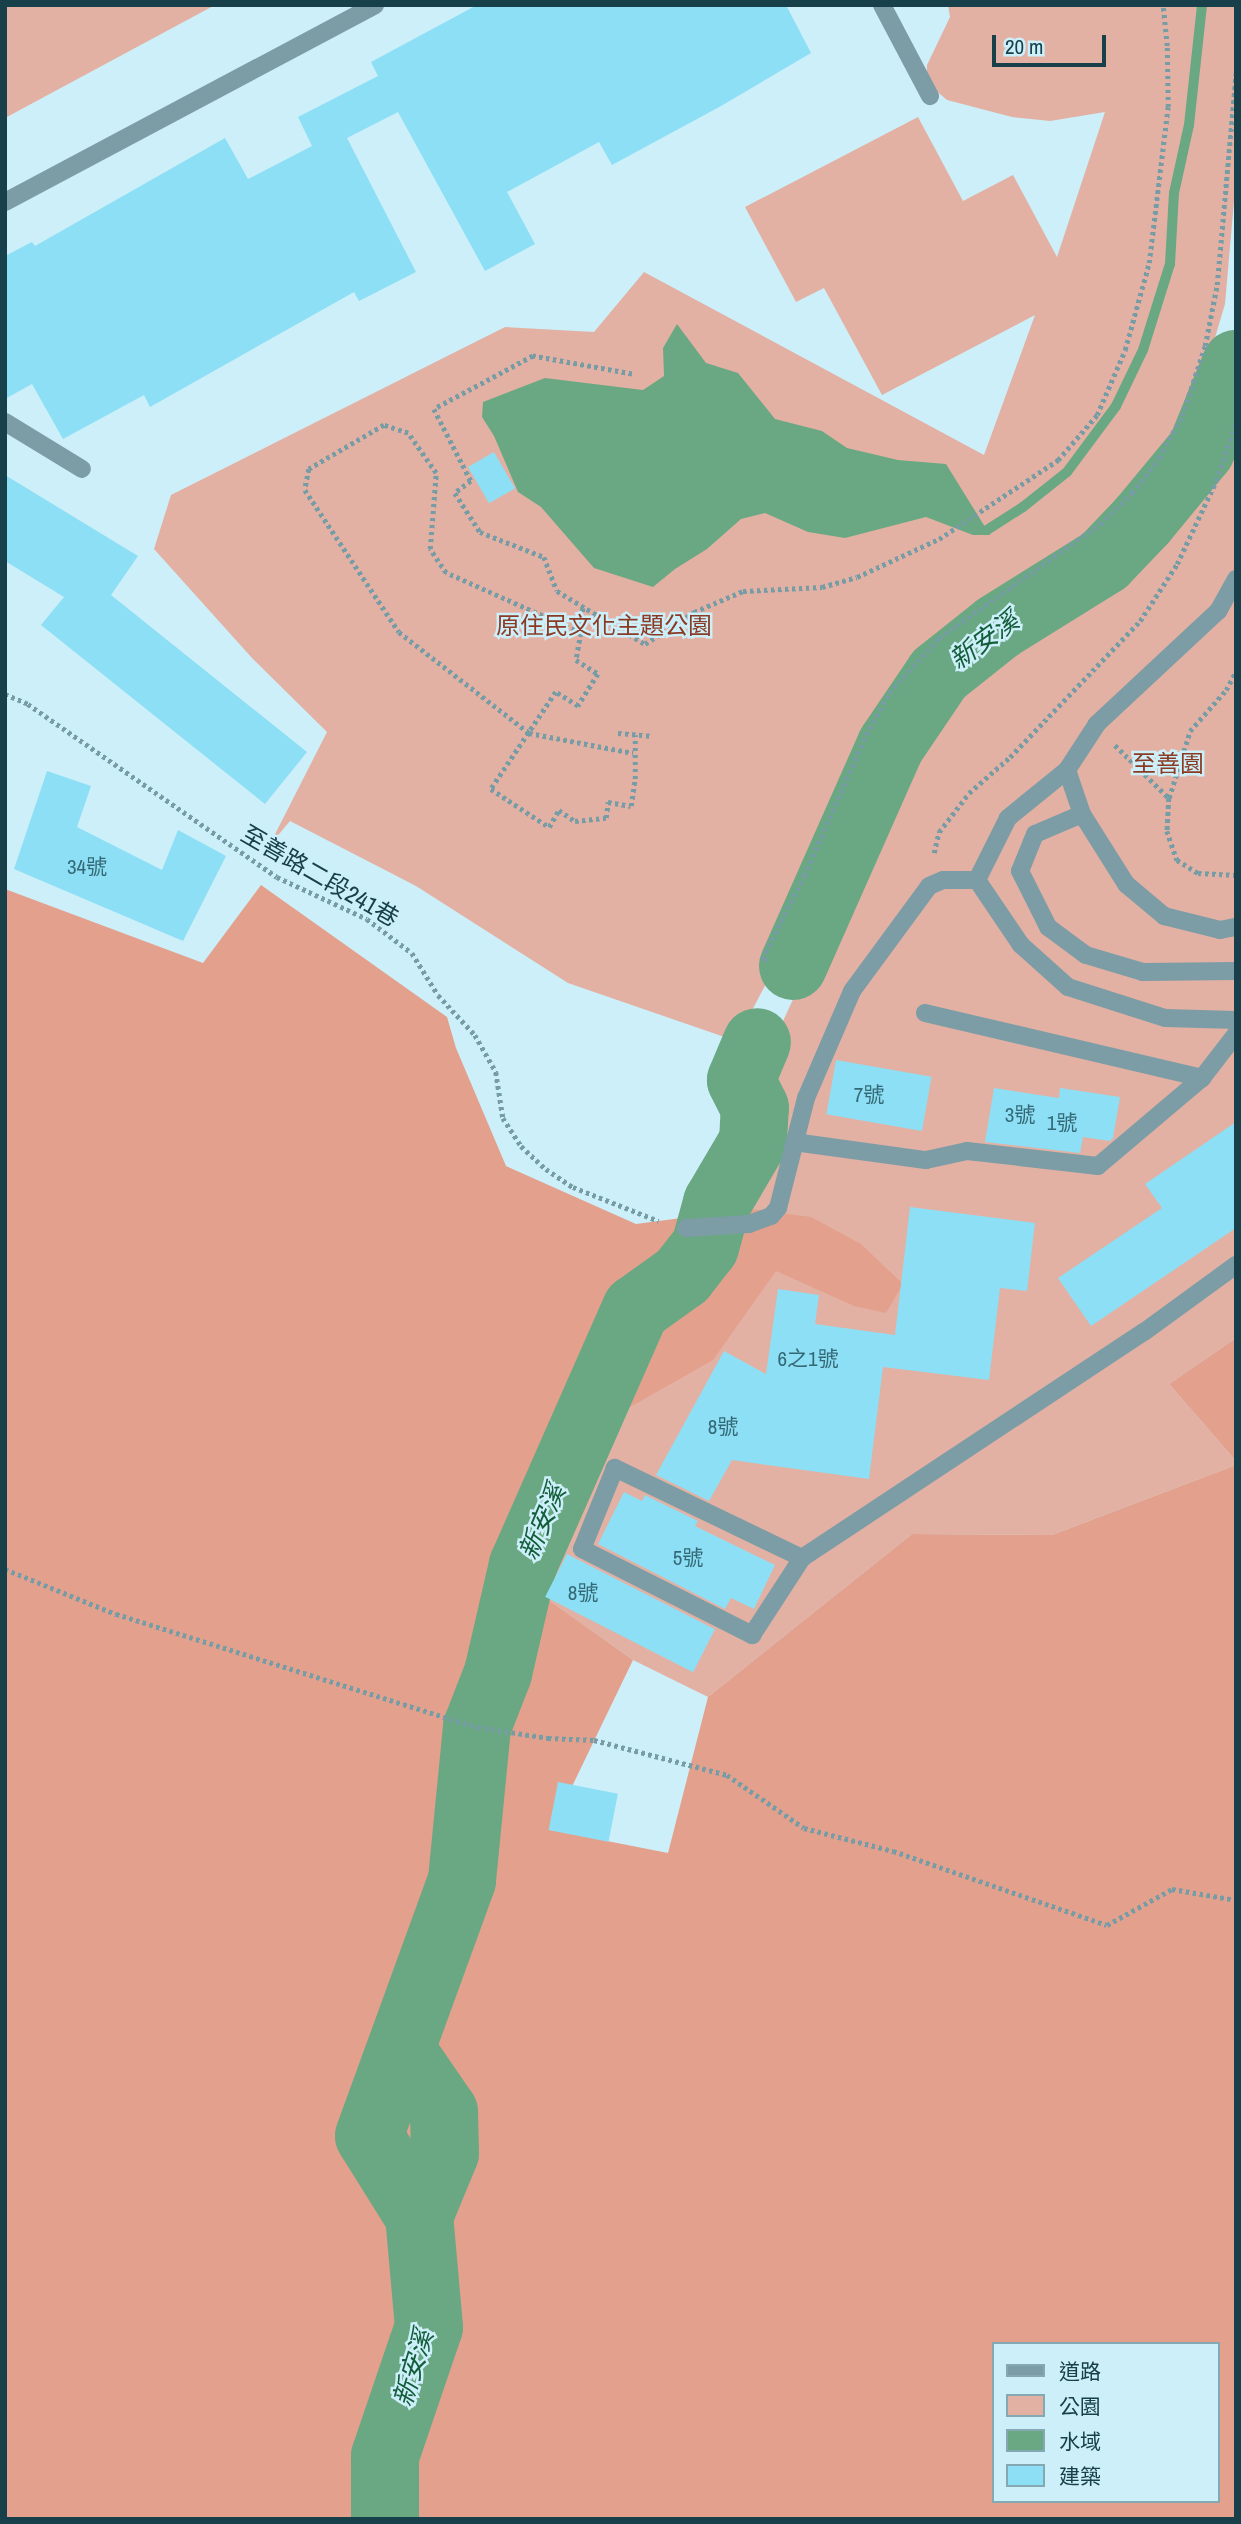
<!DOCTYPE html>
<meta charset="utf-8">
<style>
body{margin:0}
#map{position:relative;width:1241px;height:2524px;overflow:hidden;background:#cceff9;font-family:"Archivo Narrow","Noto Sans TC",sans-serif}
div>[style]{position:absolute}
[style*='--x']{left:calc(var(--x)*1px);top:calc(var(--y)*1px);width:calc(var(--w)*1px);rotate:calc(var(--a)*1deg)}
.green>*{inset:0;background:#e3b1a3}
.forest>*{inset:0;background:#e3a08d}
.water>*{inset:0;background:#6aa883}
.stream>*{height:10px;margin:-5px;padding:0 5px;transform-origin:5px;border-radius:5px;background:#6aa883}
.river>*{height:68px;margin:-34px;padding:0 34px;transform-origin:34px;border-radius:34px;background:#6aa883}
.building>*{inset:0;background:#8ddff5;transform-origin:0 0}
.path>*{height:4.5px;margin-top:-2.25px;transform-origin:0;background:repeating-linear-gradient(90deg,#769ca6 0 3.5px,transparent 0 7px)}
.minor>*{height:18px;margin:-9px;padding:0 9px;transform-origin:9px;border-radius:9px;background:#7c9da6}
span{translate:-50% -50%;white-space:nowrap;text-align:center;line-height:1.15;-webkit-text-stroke:5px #cceff9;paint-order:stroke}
.number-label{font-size:21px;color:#346875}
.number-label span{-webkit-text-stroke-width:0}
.park-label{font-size:24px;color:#8b3b24}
.street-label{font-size:24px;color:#17404a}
.water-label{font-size:26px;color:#145d39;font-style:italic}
.frame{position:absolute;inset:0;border:7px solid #17404a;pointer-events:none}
.legend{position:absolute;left:992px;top:2342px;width:228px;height:161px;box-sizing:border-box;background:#cceff9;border:2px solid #84a9b3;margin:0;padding:9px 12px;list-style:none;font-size:21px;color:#17404a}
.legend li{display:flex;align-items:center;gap:14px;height:35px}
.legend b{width:35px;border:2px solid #84a9b3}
.scale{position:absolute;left:992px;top:35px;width:114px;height:32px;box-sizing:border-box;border:4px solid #17404a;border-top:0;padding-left:9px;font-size:21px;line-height:24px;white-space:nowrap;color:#17404a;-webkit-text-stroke:5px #cceff9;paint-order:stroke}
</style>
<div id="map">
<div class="green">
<div style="clip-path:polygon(5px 5px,215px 5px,5px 118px)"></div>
<div style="clip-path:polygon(948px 5px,1236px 5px,1236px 178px,1225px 304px,1185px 438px,1128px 515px,1061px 570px,937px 650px,882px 728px,800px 919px,736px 1041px,568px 983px,416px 886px,290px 821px,269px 846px,327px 732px,252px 658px,154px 549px,171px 495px,505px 327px,594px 332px,644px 272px,984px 455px,1035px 315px,882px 395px,824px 288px,796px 302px,745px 207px,918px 117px,963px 201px,1013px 175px,1057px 257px,1105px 112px,1050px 121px,1012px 117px,947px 100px,927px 83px,927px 65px,950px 17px)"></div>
<div style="clip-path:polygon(1236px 360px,1236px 1338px,1169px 1384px,1236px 1461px,1236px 1465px,1052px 1535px,912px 1534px,708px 1697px,633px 1660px,525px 1583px,600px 1424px,745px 1204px,781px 1115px,762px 1066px,899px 772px,953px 694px,1107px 586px,1205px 481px)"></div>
</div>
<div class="forest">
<div style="clip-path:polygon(evenodd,261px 885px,447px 1017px,456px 1048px,506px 1166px,636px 1224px,750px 1209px,811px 1217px,861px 1244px,903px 1284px,886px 1313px,854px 1306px,776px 1271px,713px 1360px,600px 1424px,525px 1583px,633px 1660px,551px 1830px,668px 1853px,708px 1697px,912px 1534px,1052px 1535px,1236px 1465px,1236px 2519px,5px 2519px,5px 889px,203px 963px,261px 885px,994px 2344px,1218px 2344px,1218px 2501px,994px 2501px,994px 2344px)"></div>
<div style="clip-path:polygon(1236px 1338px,1236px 1461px,1169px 1384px)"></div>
</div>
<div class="water">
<div style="clip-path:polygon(677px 324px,706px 363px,738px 373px,775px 419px,822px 431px,847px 448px,898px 460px,946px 464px,990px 535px,973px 535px,926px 517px,845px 538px,808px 532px,765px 513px,741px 519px,707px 549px,675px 569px,653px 587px,594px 568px,541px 507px,518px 492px,494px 436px,482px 417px,483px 402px,545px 378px,643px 390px,664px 376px,663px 348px)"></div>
</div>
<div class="stream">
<div style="--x:987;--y:530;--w:43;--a:-32.6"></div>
<div style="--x:1023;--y:507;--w:56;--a:-38.5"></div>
<div style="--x:1067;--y:472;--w:82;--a:-53.4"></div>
<div style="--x:1116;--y:406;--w:62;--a:-64.3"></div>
<div style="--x:1143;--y:350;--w:90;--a:-72.6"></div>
<div style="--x:1170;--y:264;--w:71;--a:-86.8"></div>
<div style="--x:1174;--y:193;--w:70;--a:-77.6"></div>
<div style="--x:1189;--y:125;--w:121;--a:-83.8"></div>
</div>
<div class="river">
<div style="--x:793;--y:966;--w:242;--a:-66.1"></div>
<div style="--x:891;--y:745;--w:86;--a:-55.9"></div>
<div style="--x:939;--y:674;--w:75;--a:-38.5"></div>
<div style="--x:998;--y:627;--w:125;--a:-31.9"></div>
<div style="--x:1104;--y:561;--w:57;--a:-46.4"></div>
<div style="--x:1143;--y:520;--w:91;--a:-50.4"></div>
<div style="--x:1201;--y:450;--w:93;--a:-67.9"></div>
<div style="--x:402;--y:2051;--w:74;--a:55.5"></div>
<div style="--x:444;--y:2112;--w:41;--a:88.6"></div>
<div style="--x:445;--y:2153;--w:68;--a:112.4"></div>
<div style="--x:385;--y:2519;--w:63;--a:-90"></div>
<div style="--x:385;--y:2456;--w:136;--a:-71.2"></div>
<div style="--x:429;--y:2327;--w:111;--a:-95.1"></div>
<div style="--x:419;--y:2216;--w:94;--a:-122"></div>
<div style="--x:369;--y:2136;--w:272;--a:-70"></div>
<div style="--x:462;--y:1880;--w:154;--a:-84.4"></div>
<div style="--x:477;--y:1727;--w:58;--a:-68.7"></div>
<div style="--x:498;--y:1673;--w:111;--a:-77"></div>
<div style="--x:523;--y:1565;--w:280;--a:-66.2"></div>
<div style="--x:636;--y:1309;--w:57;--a:-35.7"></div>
<div style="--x:682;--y:1276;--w:37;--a:-52"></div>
<div style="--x:705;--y:1247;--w:46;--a:-74.7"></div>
<div style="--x:717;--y:1203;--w:71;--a:-59.5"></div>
<div style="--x:753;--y:1142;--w:34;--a:-87"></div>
<div style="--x:755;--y:1108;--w:31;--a:-117"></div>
<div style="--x:741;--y:1080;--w:41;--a:-67.2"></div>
</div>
<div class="building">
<div style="clip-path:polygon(477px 5px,786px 5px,811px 53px,721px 106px,612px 165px,599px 142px,507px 192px,535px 244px,485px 271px,398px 112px,347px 138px,416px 272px,359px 301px,354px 292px,150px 407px,144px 395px,63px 439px,32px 384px,5px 399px,5px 256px,32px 242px,35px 246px,225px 138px,248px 179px,312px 146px,298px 117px,378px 76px,371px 62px)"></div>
<div style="left:494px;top:452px;width:42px;height:30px;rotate:60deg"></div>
<div style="clip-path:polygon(5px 475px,138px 556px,111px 595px,307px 752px,265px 804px,41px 625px,64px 597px,5px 561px)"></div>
<div style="clip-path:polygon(47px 771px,91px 786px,77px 827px,162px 870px,178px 830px,226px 856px,183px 941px,14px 869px)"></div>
<div style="left:836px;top:1060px;width:97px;height:55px;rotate:10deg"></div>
<div style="clip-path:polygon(994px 1088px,1059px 1098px,1060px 1088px,1120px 1097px,1113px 1138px,1110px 1141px,1083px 1137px,1080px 1153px,985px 1142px)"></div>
<div style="clip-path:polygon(1236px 1122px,1236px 1228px,1091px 1326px,1058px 1278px,1162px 1208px,1145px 1184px)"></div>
<div style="clip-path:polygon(910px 1207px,1035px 1223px,1027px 1291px,1000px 1288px,989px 1380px,883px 1367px,869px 1479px,732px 1460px,709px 1501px,656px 1475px,724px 1351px,766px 1374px,778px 1289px,819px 1295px,815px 1324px,895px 1335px)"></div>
<div style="clip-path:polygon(624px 1492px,642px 1501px,645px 1495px,698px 1521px,695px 1526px,775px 1565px,754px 1609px,731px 1598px,725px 1609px,598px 1544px)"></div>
<div style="left:567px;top:1554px;width:166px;height:48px;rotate:27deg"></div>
<div style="left:558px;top:1782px;width:61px;height:49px;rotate:11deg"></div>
</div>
<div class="path">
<div style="--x:632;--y:374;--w:101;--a:-169.7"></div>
<div style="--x:533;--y:356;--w:112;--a:151.8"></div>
<div style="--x:434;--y:409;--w:81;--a:62.8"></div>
<div style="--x:471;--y:481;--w:20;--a:143"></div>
<div style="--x:455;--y:493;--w:46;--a:57.3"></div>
<div style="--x:480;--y:532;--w:69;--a:21.3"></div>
<div style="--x:544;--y:557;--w:36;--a:69"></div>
<div style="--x:557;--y:591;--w:103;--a:31.1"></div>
<div style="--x:645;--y:644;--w:59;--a:-33.1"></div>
<div style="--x:694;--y:612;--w:53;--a:-23.2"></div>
<div style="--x:743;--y:591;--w:79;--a:-2.9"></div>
<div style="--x:822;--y:587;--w:36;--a:-16"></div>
<div style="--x:857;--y:577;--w:90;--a:-24.9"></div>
<div style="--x:939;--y:539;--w:143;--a:-33.6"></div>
<div style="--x:1058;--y:460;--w:60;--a:-49.1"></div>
<div style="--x:1097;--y:415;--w:71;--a:-66.7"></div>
<div style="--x:1125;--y:350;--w:90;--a:-74.6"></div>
<div style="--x:1149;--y:263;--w:157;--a:-83.1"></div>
<div style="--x:1168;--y:107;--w:61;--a:-90.9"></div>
<div style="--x:1167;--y:46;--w:41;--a:-95.6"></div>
<div style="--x:583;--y:608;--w:25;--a:95"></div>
<div style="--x:581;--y:633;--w:148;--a:-156"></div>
<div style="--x:446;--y:573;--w:29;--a:-124"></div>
<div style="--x:430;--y:549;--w:76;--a:-85.5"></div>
<div style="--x:436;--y:473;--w:49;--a:-125"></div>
<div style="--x:408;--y:433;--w:25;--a:-162"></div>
<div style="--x:384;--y:425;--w:87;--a:149.6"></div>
<div style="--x:309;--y:469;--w:21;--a:101"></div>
<div style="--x:305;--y:490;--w:170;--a:56.5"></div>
<div style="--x:399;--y:632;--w:165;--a:37.8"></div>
<div style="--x:529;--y:733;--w:106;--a:10.9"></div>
<div style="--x:581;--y:633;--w:27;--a:100"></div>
<div style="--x:576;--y:660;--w:26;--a:32"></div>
<div style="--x:598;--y:674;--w:38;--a:122"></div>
<div style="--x:578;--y:706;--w:26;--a:-148"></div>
<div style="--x:556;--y:692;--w:117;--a:123.8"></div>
<div style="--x:491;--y:789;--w:69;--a:33.2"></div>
<div style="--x:549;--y:827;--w:20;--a:-60"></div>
<div style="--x:559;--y:810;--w:19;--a:35"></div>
<div style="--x:575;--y:821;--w:31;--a:-6"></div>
<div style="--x:606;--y:818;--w:16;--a:-83"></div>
<div style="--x:608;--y:802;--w:23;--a:10"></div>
<div style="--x:631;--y:806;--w:27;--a:-82"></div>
<div style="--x:635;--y:779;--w:44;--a:-90"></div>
<div style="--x:5;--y:694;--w:25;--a:23"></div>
<div style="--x:28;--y:704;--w:303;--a:34.8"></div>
<div style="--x:277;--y:877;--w:99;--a:25"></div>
<div style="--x:367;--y:919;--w:56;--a:37.1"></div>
<div style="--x:412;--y:953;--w:49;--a:58.2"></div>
<div style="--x:438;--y:995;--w:54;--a:47.2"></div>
<div style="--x:475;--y:1035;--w:43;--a:60.4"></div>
<div style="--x:496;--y:1072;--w:47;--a:81.3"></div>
<div style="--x:503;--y:1118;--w:33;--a:57"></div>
<div style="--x:521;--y:1146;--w:34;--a:43"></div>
<div style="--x:546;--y:1169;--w:32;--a:34"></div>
<div style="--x:573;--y:1187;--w:92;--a:21.6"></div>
<div style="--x:618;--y:733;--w:35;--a:5"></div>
<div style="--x:1115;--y:745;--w:76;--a:44.5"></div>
<div style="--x:1169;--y:798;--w:33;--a:93"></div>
<div style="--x:1167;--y:831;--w:31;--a:71"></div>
<div style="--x:1177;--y:860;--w:25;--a:32"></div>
<div style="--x:1198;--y:873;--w:38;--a:3"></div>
<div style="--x:1169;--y:798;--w:70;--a:-72.6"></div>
<div style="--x:1190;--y:731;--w:55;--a:-48.7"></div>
<div style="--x:1226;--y:690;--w:21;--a:-62"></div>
<div style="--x:934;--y:853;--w:22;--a:-77"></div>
<div style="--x:939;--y:832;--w:49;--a:-52.4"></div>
<div style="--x:969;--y:793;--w:55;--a:-41.3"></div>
<div style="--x:1010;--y:757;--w:188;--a:-46.3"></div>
<div style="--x:1140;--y:621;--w:68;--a:-57"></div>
<div style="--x:1177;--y:564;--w:92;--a:-64.8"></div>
<div style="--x:1216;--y:481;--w:61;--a:-71"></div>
<div style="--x:767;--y:961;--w:5;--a:-158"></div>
<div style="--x:762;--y:959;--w:93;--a:-63.2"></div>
<div style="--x:804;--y:876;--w:154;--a:-66.3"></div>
<div style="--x:866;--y:735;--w:48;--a:-61.3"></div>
<div style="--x:889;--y:693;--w:74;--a:-47.7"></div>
<div style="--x:939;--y:638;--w:197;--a:-35.3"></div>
<div style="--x:1100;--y:524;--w:45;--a:-44.1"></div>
<div style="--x:1132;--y:493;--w:44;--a:-52.4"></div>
<div style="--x:1159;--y:458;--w:48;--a:-61.3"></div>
<div style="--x:1182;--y:416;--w:74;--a:-71.8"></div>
<div style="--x:1205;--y:346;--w:62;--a:-78.9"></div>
<div style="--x:1217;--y:285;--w:213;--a:-84.9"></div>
<div style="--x:5;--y:1569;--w:120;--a:22.1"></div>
<div style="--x:116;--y:1614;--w:378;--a:17.4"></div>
<div style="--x:477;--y:1727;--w:72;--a:8.8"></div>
<div style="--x:548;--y:1738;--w:46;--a:2.5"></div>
<div style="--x:594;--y:1740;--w:138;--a:14.7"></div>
<div style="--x:727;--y:1775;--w:93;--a:34.5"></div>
<div style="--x:804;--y:1828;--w:92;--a:14.5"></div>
<div style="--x:893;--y:1851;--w:226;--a:19.1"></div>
<div style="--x:1107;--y:1925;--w:74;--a:-29"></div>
<div style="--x:1172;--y:1889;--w:65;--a:9.8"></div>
</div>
<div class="minor">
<div style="--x:882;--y:5;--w:103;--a:62.2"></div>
<div style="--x:5;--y:202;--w:419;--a:-28"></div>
<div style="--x:5;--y:422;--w:90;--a:31.4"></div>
<div style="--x:1236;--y:579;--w:37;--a:119"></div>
<div style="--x:1218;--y:611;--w:166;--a:137"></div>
<div style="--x:1097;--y:724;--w:55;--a:123.1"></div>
<div style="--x:1067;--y:770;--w:46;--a:71.2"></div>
<div style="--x:1082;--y:814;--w:83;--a:57.8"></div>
<div style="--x:1126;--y:884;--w:50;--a:40.1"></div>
<div style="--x:1164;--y:916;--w:58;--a:14"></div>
<div style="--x:1220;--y:930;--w:16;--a:-11"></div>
<div style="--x:1067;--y:770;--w:76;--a:140.9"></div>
<div style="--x:1008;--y:818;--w:69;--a:116.6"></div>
<div style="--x:977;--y:880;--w:78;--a:55.9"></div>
<div style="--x:1021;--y:945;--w:63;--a:41.8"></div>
<div style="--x:1068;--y:987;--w:102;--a:17.7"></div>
<div style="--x:1165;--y:1018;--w:71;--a:1.6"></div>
<div style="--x:1082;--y:814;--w:51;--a:156.9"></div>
<div style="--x:1035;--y:834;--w:40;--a:112"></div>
<div style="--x:1020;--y:871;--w:63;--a:63.4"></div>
<div style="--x:1048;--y:927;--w:47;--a:36.4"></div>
<div style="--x:1086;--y:955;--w:59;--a:16.6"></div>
<div style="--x:1143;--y:972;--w:93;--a:-0.6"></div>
<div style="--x:925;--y:1013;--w:285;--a:13.2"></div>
<div style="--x:794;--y:1142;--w:133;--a:7.8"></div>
<div style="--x:926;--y:1160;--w:42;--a:-12.4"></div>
<div style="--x:967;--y:1151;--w:132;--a:6.5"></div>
<div style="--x:1098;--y:1166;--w:136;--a:-40.2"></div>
<div style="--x:1202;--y:1078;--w:56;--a:-52.3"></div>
<div style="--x:686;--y:1228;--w:63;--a:-3.6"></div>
<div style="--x:749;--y:1224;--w:23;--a:-20"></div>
<div style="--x:771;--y:1216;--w:11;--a:-49"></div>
<div style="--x:778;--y:1208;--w:114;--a:-75.7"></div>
<div style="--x:806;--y:1098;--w:116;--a:-66.7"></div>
<div style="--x:852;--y:991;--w:130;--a:-53.7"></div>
<div style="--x:929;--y:886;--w:15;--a:-23"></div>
<div style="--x:943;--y:880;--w:34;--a:0"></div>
<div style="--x:802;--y:1558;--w:208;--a:-154.3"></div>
<div style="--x:615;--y:1468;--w:87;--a:112.2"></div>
<div style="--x:582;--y:1549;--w:191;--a:26.8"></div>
<div style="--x:752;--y:1635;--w:92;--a:-57"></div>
<div style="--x:802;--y:1558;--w:410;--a:-33.5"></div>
<div style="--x:1144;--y:1332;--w:114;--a:-36.1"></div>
</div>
<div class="number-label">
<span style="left:87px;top:867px">34號</span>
<span style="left:869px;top:1095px">7號</span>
<span style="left:1020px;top:1115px">3號</span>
<span style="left:1062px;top:1123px">1號</span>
<span style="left:808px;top:1359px">6之1號</span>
<span style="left:723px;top:1427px">8號</span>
<span style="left:688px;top:1558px">5號</span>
<span style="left:583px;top:1593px">8號</span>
</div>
<div class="park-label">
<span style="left:604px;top:626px">原住民文化主題公園</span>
<span style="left:1168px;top:764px">至善園</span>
</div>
<div class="street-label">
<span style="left:320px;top:876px;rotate:30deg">至善路二段241巷</span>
</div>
<div class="water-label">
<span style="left:984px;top:640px;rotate:-36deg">新安溪</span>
<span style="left:542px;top:1522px;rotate:-67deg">新安溪</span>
<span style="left:413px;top:2368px;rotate:-73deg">新安溪</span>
</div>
<div class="frame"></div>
<ul class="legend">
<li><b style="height:9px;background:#7c9da6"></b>道路</li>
<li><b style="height:19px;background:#e3b1a3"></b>公園</li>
<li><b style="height:19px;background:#6aa883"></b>水域</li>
<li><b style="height:19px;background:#8ddff5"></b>建築</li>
</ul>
<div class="scale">20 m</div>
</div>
